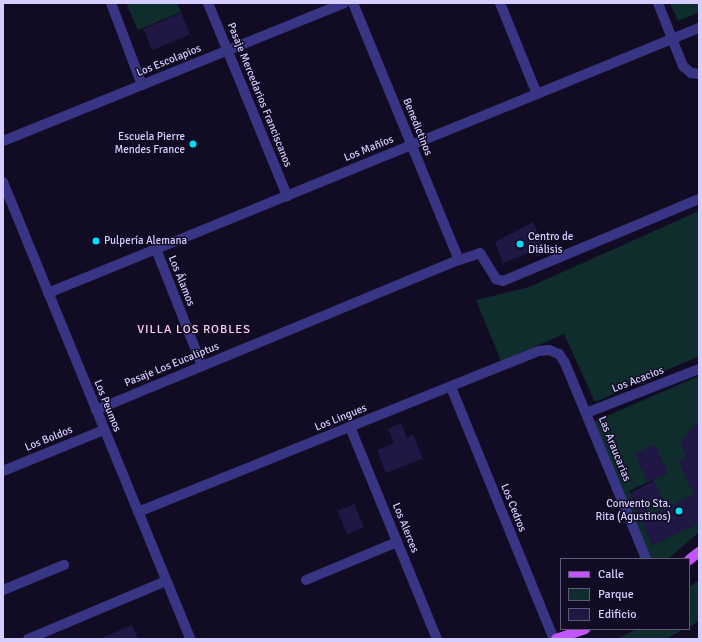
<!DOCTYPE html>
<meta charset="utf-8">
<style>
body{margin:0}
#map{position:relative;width:702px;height:642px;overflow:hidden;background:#110c23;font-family:Signika,sans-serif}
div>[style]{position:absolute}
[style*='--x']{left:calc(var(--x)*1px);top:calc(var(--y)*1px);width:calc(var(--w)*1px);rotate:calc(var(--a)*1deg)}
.green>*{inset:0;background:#0f2d2d}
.building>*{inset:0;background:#211745;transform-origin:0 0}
.minor>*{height:10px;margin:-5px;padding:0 5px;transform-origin:5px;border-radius:5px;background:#393585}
.major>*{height:10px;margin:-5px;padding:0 5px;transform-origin:5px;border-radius:5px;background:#c255ff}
.dots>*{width:11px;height:11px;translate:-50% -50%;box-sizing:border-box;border:2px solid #110c23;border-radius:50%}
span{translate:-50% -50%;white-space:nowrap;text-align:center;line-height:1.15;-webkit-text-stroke:3px #110c23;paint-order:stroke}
.street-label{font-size:11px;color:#d5ceff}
.poi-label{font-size:11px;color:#d5ceff}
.right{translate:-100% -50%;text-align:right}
.left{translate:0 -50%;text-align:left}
.neighbourhood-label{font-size:12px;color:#ffd0ed;letter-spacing:1px}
.frame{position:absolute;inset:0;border:4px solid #d5ceff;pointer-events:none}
.legend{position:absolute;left:560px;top:558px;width:130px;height:72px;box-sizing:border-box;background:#110c23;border:1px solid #5f5a7b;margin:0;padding:5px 7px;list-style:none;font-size:12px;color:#d5ceff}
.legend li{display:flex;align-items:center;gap:8px;height:20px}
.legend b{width:20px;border:1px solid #5f5a7b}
</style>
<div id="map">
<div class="green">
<div style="clip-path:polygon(126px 3px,177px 3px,181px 12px,138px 30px)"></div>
<div style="clip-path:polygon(670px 3px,699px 3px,699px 12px,678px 21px)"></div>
<div style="clip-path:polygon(699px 211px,699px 356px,595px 402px,564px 334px,501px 361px,476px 300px,529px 287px)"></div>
<div style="clip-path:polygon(699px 376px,699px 424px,695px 424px,681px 443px,687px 457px,679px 461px,694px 495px,649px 516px,645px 507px,662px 499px,653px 480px,668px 473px,655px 445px,635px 454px,648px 482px,629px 491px,652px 545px,699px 523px,699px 532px,668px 559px,650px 559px,593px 422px)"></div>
<div style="clip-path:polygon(699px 580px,699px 621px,689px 627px,689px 587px)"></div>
<div style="clip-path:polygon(637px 629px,684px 629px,666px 639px,617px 639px)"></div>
</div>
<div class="building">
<div style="left:181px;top:13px;width:23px;height:41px;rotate:67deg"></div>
<div style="clip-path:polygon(533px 222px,544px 247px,503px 263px,495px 242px)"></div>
<div style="clip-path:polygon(401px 423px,407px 438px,413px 435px,423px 458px,386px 473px,377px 450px,394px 443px,388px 429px)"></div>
<div style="clip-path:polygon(695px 424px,699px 424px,699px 523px,652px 545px,630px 493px,654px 481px,662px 499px,645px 507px,649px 516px,694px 495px,679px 461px,687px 457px,681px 443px)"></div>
<div style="left:655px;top:445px;width:31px;height:22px;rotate:65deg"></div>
<div style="left:354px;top:504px;width:25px;height:18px;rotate:67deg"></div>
<div style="clip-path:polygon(132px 625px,138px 639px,99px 639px)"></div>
</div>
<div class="minor">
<div style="--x:111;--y:3;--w:88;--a:69.3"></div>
<div style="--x:208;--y:3;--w:209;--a:67.7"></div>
<div style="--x:353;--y:3;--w:278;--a:67.6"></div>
<div style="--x:500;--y:3;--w:98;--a:67.9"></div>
<div style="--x:658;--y:3;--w:68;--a:68.4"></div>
<div style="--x:683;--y:66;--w:11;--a:41"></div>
<div style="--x:691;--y:73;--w:8;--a:7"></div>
<div style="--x:3;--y:141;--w:368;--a:-22"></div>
<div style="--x:3;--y:182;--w:494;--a:67.7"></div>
<div style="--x:156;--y:249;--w:126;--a:68.5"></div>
<div style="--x:48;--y:293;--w:703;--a:-22.15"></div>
<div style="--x:451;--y:387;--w:272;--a:67.8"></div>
<div style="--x:96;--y:410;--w:393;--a:-22.5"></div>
<div style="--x:459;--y:260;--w:22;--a:-18"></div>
<div style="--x:480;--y:253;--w:31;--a:58"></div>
<div style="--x:496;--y:279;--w:7;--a:16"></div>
<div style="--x:503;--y:281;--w:212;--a:-22.7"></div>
<div style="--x:586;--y:413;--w:121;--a:-21.3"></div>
<div style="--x:350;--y:427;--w:229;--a:67.7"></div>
<div style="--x:3;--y:471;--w:109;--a:-22.1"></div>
<div style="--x:138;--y:512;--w:432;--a:-21.9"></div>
<div style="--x:539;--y:351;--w:10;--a:-6"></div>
<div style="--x:549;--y:350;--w:11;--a:22"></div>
<div style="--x:559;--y:354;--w:11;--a:56"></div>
<div style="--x:565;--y:363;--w:212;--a:67.5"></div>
<div style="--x:306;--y:580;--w:99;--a:-22.7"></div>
<div style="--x:3;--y:590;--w:66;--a:-22.3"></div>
<div style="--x:28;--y:639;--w:150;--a:-22.8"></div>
</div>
<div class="major">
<div style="--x:689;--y:560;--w:13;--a:-39"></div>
<div style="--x:556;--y:639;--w:31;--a:-19"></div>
</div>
<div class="dots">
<div style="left:193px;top:144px;background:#00ddf9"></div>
<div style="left:96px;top:241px;background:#00ddf9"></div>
<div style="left:520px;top:244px;background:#00ddf9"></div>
<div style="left:679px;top:511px;background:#00ddf9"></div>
</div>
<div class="street-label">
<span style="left:169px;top:61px;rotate:-22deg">Los Escolapios</span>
<span style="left:259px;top:95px;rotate:68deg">Pasaje Mercedarios Franciscanos</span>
<span style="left:417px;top:127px;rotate:68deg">Benedictinos</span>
<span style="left:369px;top:149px;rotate:-22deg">Los Mañíos</span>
<span style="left:181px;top:281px;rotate:68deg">Los Álamos</span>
<span style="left:172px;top:365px;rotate:-22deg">Pasaje Los Eucaliptus</span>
<span style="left:638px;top:380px;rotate:-21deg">Los Acacios</span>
<span style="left:107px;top:406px;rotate:68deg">Los Peumos</span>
<span style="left:341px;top:418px;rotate:-22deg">Los Lingues</span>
<span style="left:49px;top:439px;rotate:-22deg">Los Boldos</span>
<span style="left:614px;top:449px;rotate:68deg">Las Araucarias</span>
<span style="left:513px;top:508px;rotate:68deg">Los Cedros</span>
<span style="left:405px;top:528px;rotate:68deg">Los Alerces</span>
</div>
<div class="poi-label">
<span class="right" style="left:185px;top:144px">Escuela Pierre<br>Mendes France</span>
<span class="left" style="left:528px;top:244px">Centro de<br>Diálisis</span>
<span class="left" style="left:104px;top:241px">Pulpería Alemana</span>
<span class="right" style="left:671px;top:511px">Convento Sta.<br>Rita (Agustinos)</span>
</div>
<div class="neighbourhood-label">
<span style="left:194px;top:330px">VILLA LOS ROBLES</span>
</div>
<div class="frame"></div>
<ul class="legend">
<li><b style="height:5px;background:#c255ff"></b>Calle</li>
<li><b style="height:11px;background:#0f2d2d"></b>Parque</li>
<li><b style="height:11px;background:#211745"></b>Edificio</li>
</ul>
</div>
